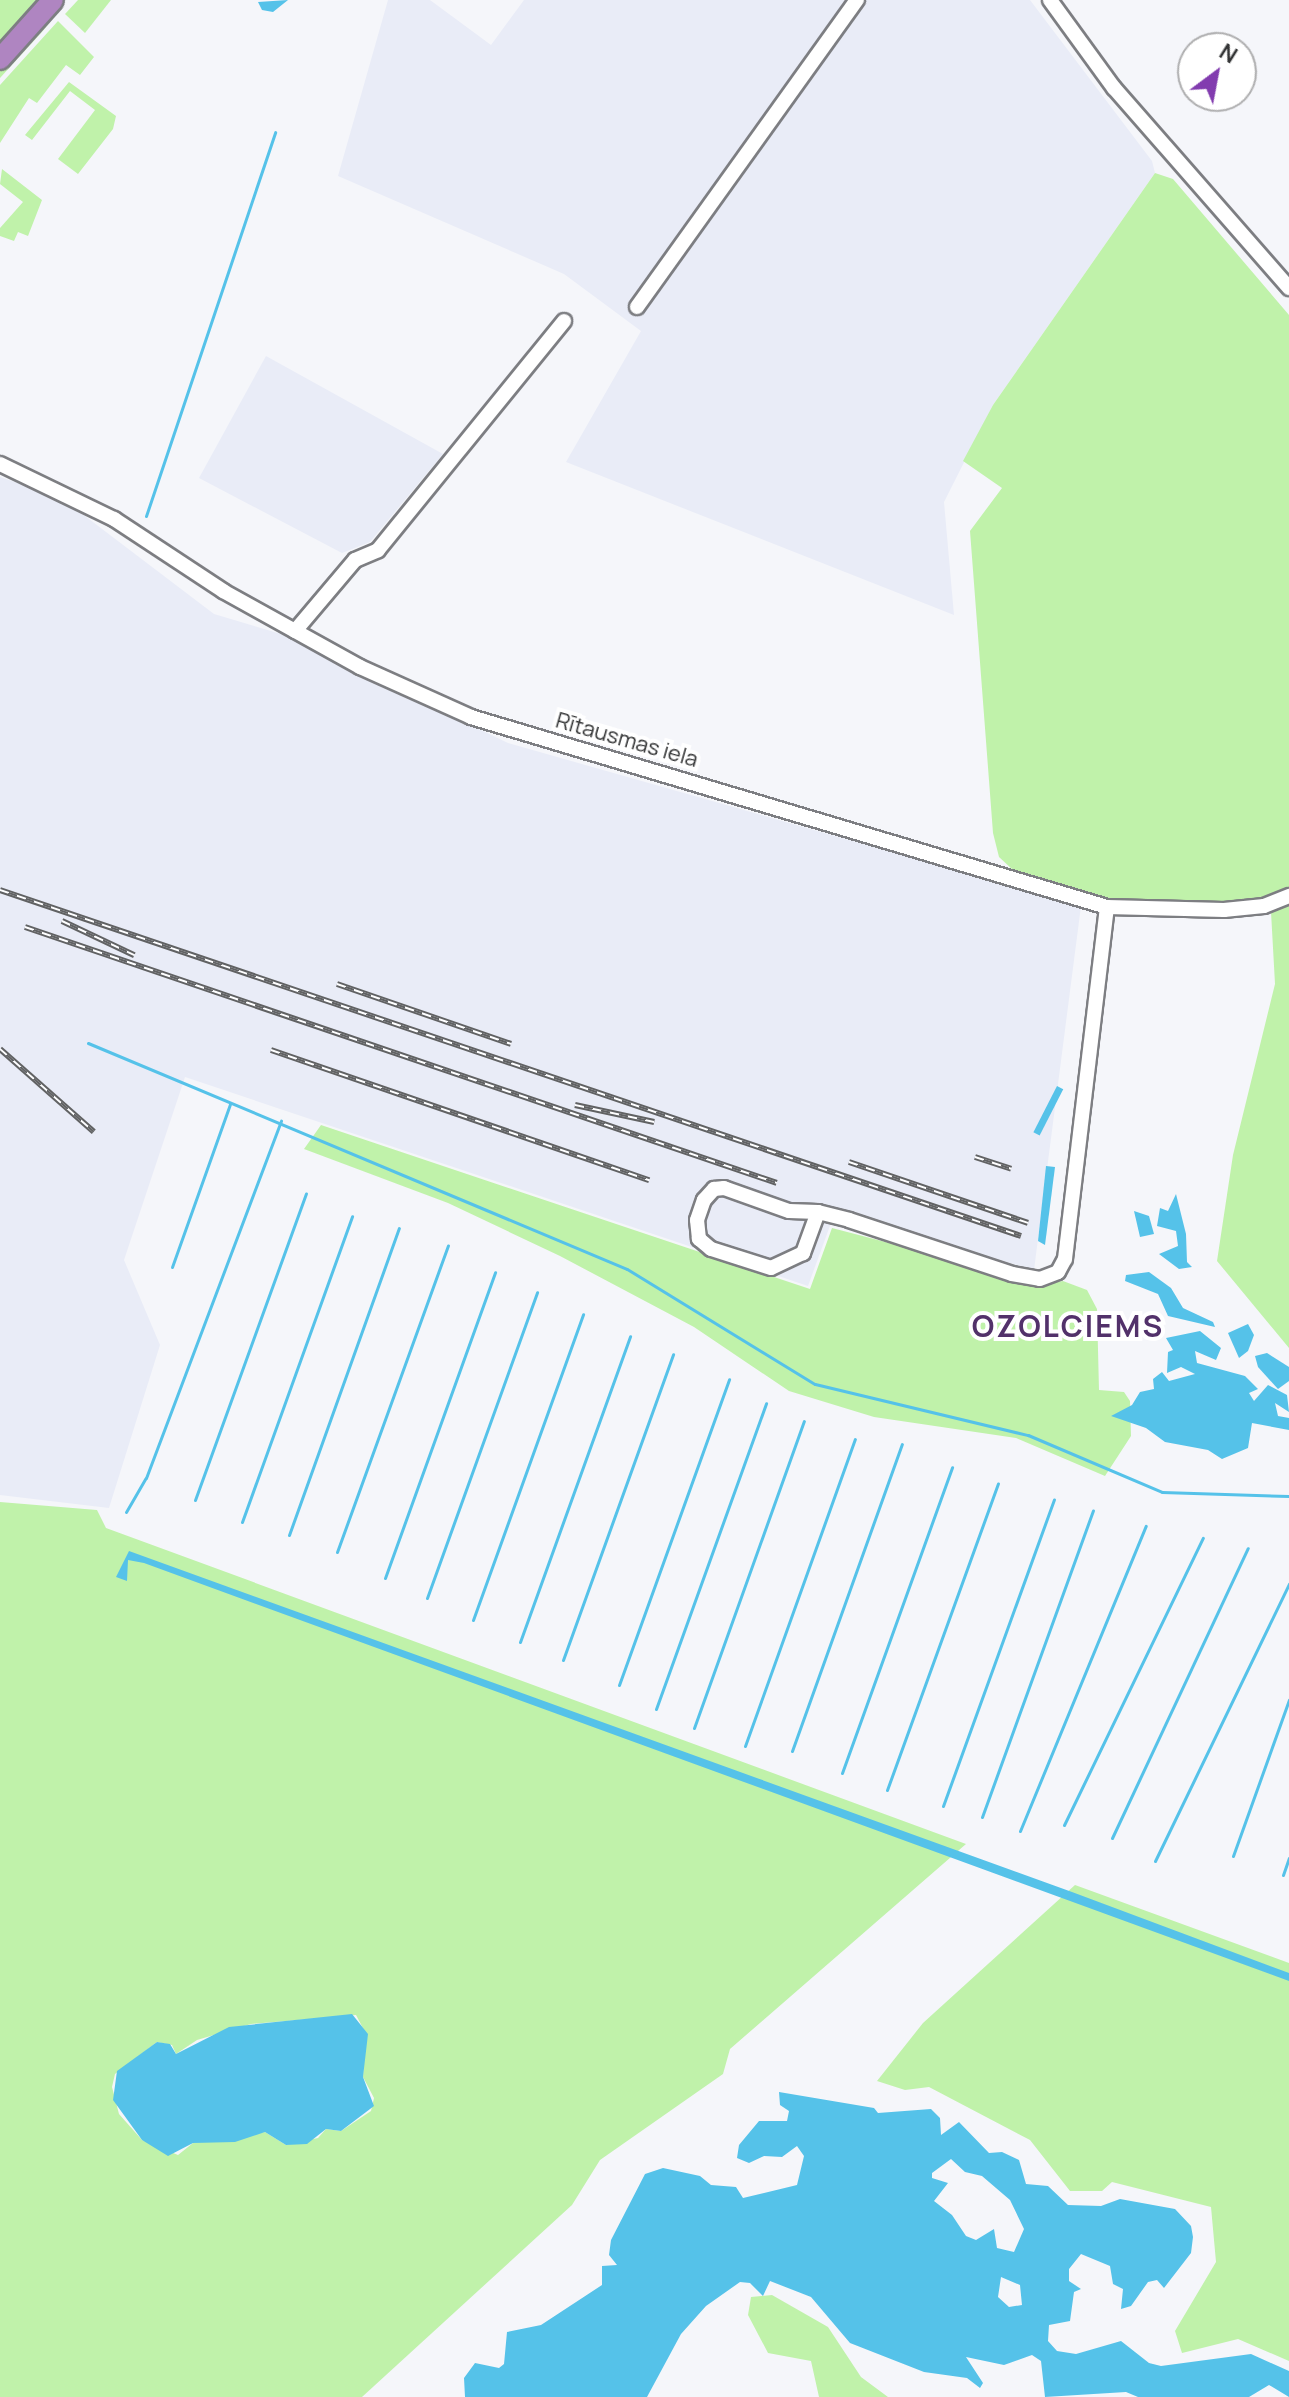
<!DOCTYPE html>
<meta charset="utf-8">
<style>
body{margin:0}
#map{position:relative;width:1289px;height:2397px;overflow:hidden;background:#f5f6fa;font-family:Manrope,sans-serif}
div>[style]{position:absolute}
[style*='--x']{left:calc(var(--x)*1px);top:calc(var(--y)*1px);width:calc(var(--w)*1px);rotate:calc(var(--a)*1deg)}
.built>*{inset:0;background:#e9ecf7}
.green>*{inset:0;background:#c0f2aa}
.water>*{inset:0;background:#55c2e9;transform-origin:0 0}
.stream>*{height:3px;margin:-1.5px;padding:0 1.5px;transform-origin:1.5px;border-radius:1.5px;background:#55c2e9}
.roads{filter:drop-shadow(2px 0 #7d7e82) drop-shadow(-2px 0 #7d7e82) drop-shadow(0 2px #7d7e82) drop-shadow(0 -2px #7d7e82)}
.minor>*{height:14px;margin:-7px;padding:0 7px;transform-origin:7px;border-radius:7px;background:#fff}
.highway>*{height:20px;margin:-10px;padding:0 10px;transform-origin:10px;border-radius:10px;background:#af85c1}
.rail>*{height:6px;margin-top:-3px;transform-origin:0;background:repeating-linear-gradient(90deg,#fff 0 9px,#616263 0 18px);box-sizing:border-box;border-block:2px solid #616263}
span{translate:-50% -50%;white-space:nowrap;text-align:center;line-height:1.15;-webkit-text-stroke:8px #fff;paint-order:stroke}
.street-label{font-size:22px;color:#343536}
.district-label{font-size:30px;color:#52316a;font-weight:700;letter-spacing:2px}
.north{position:absolute;left:1177px;top:32px;width:80px;height:80px;box-sizing:border-box;background:#fff;border:2px solid #aeaeaf;border-radius:50%;rotate:32deg;font-size:22px;font-weight:700;line-height:32px;text-align:center;color:#343536}
.north::after{content:'';display:block;margin:auto;width:28px;height:36px;background:#823caf;clip-path:polygon(50% 0,100% 100%,50% 72%,0 100%)}
</style>
<div id="map">
<div class="built">
<div style="clip-path:polygon(388px 0,430px 0,491px 45px,524px 0,1030px 0,1152px 161px,1155px 173px,993px 405px,944px 502px,954px 615px,566px 462px,641px 331px,564px 274px,338px 176px)"></div>
<div style="clip-path:polygon(266px 356px,443px 454px,370px 542px,342px 553px,199px 478px)"></div>
<div style="clip-path:polygon(0 477px,60px 497px,214px 614px,281px 634px,508px 743px,1081px 906px,1034px 1270px,835px 1212px,808px 1286px,185px 1077px,124px 1260px,160px 1345px,109px 1508px,0 1495px)"></div>
</div>
<div class="green">
<div style="clip-path:polygon(0 0,43px 0,0 47px)"></div>
<div style="clip-path:polygon(78px 0,111px 0,85px 33px,65px 14px)"></div>
<div style="clip-path:polygon(52px 20px,41px 33px,0 78px,0 70px,44px 22px)"></div>
<div style="clip-path:polygon(58px 21px,94px 57px,80px 75px,66px 65px,37px 103px,29px 98px,0 143px,0 85px)"></div>
<div style="clip-path:polygon(69px 82px,116px 116px,113px 129px,78px 174px,58px 159px,95px 110px,70px 91px,32px 140px,25px 135px)"></div>
<div style="clip-path:polygon(2px 169px,42px 200px,28px 236px,18px 232px,14px 241px,0 236px,0 228px,23px 202px,0 184px)"></div>
<div style="clip-path:polygon(1155px 173px,1173px 179px,1289px 315px,1289px 1348px,1217px 1261px,1233px 1155px,1275px 984px,1271px 912px,1261px 900px,1193px 905px,1115px 902px,1013px 870px,999px 857px,993px 833px,970px 531px,1002px 488px,963px 461px,993px 405px)"></div>
<div style="clip-path:polygon(321px 1125px,810px 1289px,832px 1228px,1046px 1284px,1063px 1281px,1087px 1290px,1097px 1309px,1099px 1390px,1124px 1392px,1130px 1401px,1131px 1436px,1105px 1476px,1016px 1438px,874px 1417px,789px 1391px,694px 1327px,560px 1256px,448px 1203px,304px 1149px)"></div>
<div style="clip-path:polygon(evenodd,0 1502px,97px 1510px,106px 1528px,966px 1844px,730px 2049px,723px 2074px,600px 2160px,572px 2205px,362px 2397px,0 2397px,0 1502px,356px 2015px,365px 2032px,363px 2077px,374px 2098px,371px 2111px,341px 2131px,326px 2129px,318px 2138px,286px 2145px,265px 2132px,193px 2143px,178px 2155px,142px 2140px,119px 2114px,112px 2087px,115px 2074px,157px 2042px,172px 2045px,176px 2054px,197px 2040px,251px 2024px,356px 2015px)"></div>
<div style="clip-path:polygon(1075px 1885px,1289px 1963px,1289px 2361px,1238px 2339px,1182px 2353px,1175px 2331px,1216px 2262px,1211px 2207px,1112px 2182px,1102px 2191px,1070px 2191px,1030px 2140px,929px 2087px,905px 2090px,877px 2081px,923px 2023px)"></div>
<div style="clip-path:polygon(772px 2295px,828px 2327px,861px 2377px,888px 2397px,819px 2397px,811px 2361px,768px 2353px,748px 2315px,751px 2297px)"></div>
</div>
<div class="water">
<div style="clip-path:polygon(288px 0,273px 12px,262px 10px,258px 2px)"></div>
<div style="left:1057px;top:1086px;width:7px;height:52px;rotate:27deg"></div>
<div style="clip-path:polygon(1046px 1166px,1055px 1167px,1045px 1245px,1038px 1241px)"></div>
<div style="clip-path:polygon(1176px 1194px,1186px 1234px,1187px 1262px,1192px 1267px,1179px 1269px,1159px 1254px,1178px 1246px,1176px 1231px,1157px 1226px,1160px 1208px,1168px 1211px)"></div>
<div style="clip-path:polygon(1134px 1211px,1149px 1216px,1154px 1234px,1140px 1237px)"></div>
<div style="clip-path:polygon(1149px 1272px,1171px 1288px,1183px 1308px,1213px 1322px,1215px 1327px,1168px 1316px,1158px 1294px,1125px 1281px,1126px 1275px)"></div>
<div style="clip-path:polygon(1248px 1324px,1254px 1335px,1248px 1351px,1239px 1358px,1228px 1333px)"></div>
<div style="clip-path:polygon(1200px 1331px,1221px 1348px,1216px 1360px,1195px 1351px,1197px 1363px,1245px 1376px,1258px 1389px,1249px 1393px,1254px 1401px,1268px 1385px,1287px 1395px,1289px 1412px,1275px 1403px,1278px 1416px,1289px 1418px,1289px 1430px,1252px 1423px,1248px 1448px,1222px 1459px,1208px 1450px,1165px 1442px,1146px 1428px,1111px 1416px,1132px 1405px,1140px 1392px,1154px 1389px,1153px 1379px,1162px 1372px,1169px 1381px,1195px 1374px,1181px 1367px,1167px 1373px,1168px 1352px,1173px 1350px,1166px 1338px)"></div>
<div style="clip-path:polygon(1267px 1353px,1289px 1367px,1289px 1381px,1278px 1389px,1258px 1367px,1255px 1356px)"></div>
<div style="clip-path:polygon(129px 1551px,1072px 1892px,1289px 1973px,1289px 1981px,144px 1563px,128px 1560px,127px 1581px,116px 1577px)"></div>
<div style="clip-path:polygon(352px 2014px,368px 2034px,363px 2077px,374px 2106px,341px 2131px,326px 2129px,307px 2144px,286px 2145px,265px 2132px,235px 2142px,193px 2143px,168px 2156px,142px 2140px,113px 2100px,117px 2071px,157px 2042px,170px 2044px,176px 2054px,229px 2027px)"></div>
<div style="clip-path:polygon(evenodd,779px 2092px,874px 2108px,878px 2113px,931px 2109px,940px 2118px,941px 2135px,959px 2122px,989px 2153px,1002px 2152px,1019px 2160px,1026px 2184px,1048px 2186px,1068px 2205px,1101px 2206px,1120px 2199px,1175px 2209px,1191px 2226px,1193px 2237px,1191px 2253px,1164px 2288px,1157px 2280px,1148px 2282px,1131px 2306px,1121px 2309px,1123px 2289px,1113px 2284px,1110px 2266px,1081px 2254px,1069px 2269px,1069px 2281px,1081px 2289px,1074px 2292px,1070px 2321px,1049px 2325px,1048px 2341px,1057px 2351px,1076px 2354px,1121px 2341px,1149px 2363px,1161px 2366px,1251px 2354px,1289px 2371px,1289px 2397px,1269px 2385px,1249px 2397px,1138px 2397px,1126px 2392px,1045px 2397px,1041px 2361px,1032px 2355px,1004px 2365px,966px 2357px,983px 2383px,980px 2388px,967px 2378px,924px 2372px,850px 2343px,811px 2297px,770px 2281px,763px 2296px,750px 2283px,740px 2282px,706px 2306px,681px 2334px,647px 2397px,465px 2397px,464px 2378px,475px 2363px,499px 2368px,504px 2364px,507px 2332px,541px 2325px,602px 2285px,602px 2266px,617px 2265px,609px 2255px,611px 2240px,645px 2174px,663px 2168px,700px 2176px,711px 2185px,736px 2187px,743px 2198px,797px 2185px,804px 2156px,797px 2146px,782px 2157px,764px 2156px,749px 2163px,737px 2158px,739px 2145px,759px 2121px,787px 2121px,789px 2111px,780px 2105px,779px 2092px,951px 2159px,965px 2172px,982px 2176px,1010px 2200px,1024px 2229px,1014px 2252px,997px 2248px,994px 2229px,976px 2240px,966px 2236px,952px 2215px,934px 2201px,948px 2183px,932px 2178px,932px 2173px,951px 2159px,779px 2092px,1001px 2277px,1020px 2285px,1022px 2305px,1009px 2307px,998px 2297px,1001px 2277px)"></div>
</div>
<div class="stream">
<div style="--x:146;--y:516;--w:405;--a:-71.4"></div>
<div style="--x:88;--y:1043;--w:584;--a:22.75"></div>
<div style="--x:627;--y:1269;--w:220;--a:31.5"></div>
<div style="--x:815;--y:1384;--w:219;--a:13.5"></div>
<div style="--x:1028;--y:1435;--w:146;--a:23"></div>
<div style="--x:1162;--y:1492;--w:127;--a:1.8"></div>
<div style="--x:172;--y:1267;--w:173;--a:-70.4"></div>
<div style="--x:195;--y:1500;--w:326;--a:-70.1"></div>
<div style="--x:126;--y:1512;--w:39;--a:-60"></div>
<div style="--x:146;--y:1478;--w:382;--a:-69.3"></div>
<div style="--x:242;--y:1522;--w:325;--a:-70.2"></div>
<div style="--x:289;--y:1535;--w:326;--a:-70.3"></div>
<div style="--x:337;--y:1552;--w:326;--a:-70.1"></div>
<div style="--x:385;--y:1578;--w:325;--a:-70.2"></div>
<div style="--x:427;--y:1598;--w:325;--a:-70.2"></div>
<div style="--x:473;--y:1620;--w:325;--a:-70.2"></div>
<div style="--x:520;--y:1642;--w:325;--a:-70.2"></div>
<div style="--x:563;--y:1660;--w:325;--a:-70.2"></div>
<div style="--x:619;--y:1685;--w:325;--a:-70.2"></div>
<div style="--x:656;--y:1709;--w:325;--a:-70.2"></div>
<div style="--x:694;--y:1728;--w:326;--a:-70.3"></div>
<div style="--x:745;--y:1746;--w:326;--a:-70.3"></div>
<div style="--x:792;--y:1751;--w:326;--a:-70.3"></div>
<div style="--x:842;--y:1773;--w:325;--a:-70.2"></div>
<div style="--x:887;--y:1790;--w:326;--a:-70.1"></div>
<div style="--x:943;--y:1806;--w:326;--a:-70.1"></div>
<div style="--x:982;--y:1817;--w:326;--a:-70.1"></div>
<div style="--x:1064;--y:1825;--w:319;--a:-64.2"></div>
<div style="--x:1020;--y:1831;--w:330;--a:-67.6"></div>
<div style="--x:1112;--y:1838;--w:320;--a:-64.9"></div>
<div style="--x:1233;--y:1856;--w:166;--a:-70.3"></div>
<div style="--x:1155;--y:1861;--w:308;--a:-64.2"></div>
<div style="--x:1283;--y:1875;--w:18;--a:-71"></div>
</div>
<div class="roads">
<div class="minor">
<div style="--x:1050;--y:0;--w:109;--a:54"></div>
<div style="--x:1114;--y:88;--w:266;--a:48.8"></div>
<div style="--x:637;--y:307;--w:378;--a:-54.4"></div>
<div style="--x:0;--y:464;--w:127;--a:25.8"></div>
<div style="--x:114;--y:519;--w:131;--a:33.4"></div>
<div style="--x:223;--y:591;--w:157;--a:29"></div>
<div style="--x:360;--y:667;--w:122;--a:24.2"></div>
<div style="--x:471;--y:717;--w:664;--a:16.63"></div>
<div style="--x:1107;--y:907;--w:117;--a:1.5"></div>
<div style="--x:1224;--y:910;--w:40;--a:-5.7"></div>
<div style="--x:1264;--y:906;--w:27;--a:-22"></div>
<div style="--x:295;--y:631;--w:93;--a:-49.8"></div>
<div style="--x:355;--y:560;--w:25;--a:-23"></div>
<div style="--x:378;--y:550;--w:295;--a:-50.9"></div>
<div style="--x:818;--y:1212;--w:44;--a:110.1"></div>
<div style="--x:803;--y:1253;--w:35;--a:155"></div>
<div style="--x:771;--y:1268;--w:63;--a:-162.4"></div>
<div style="--x:711;--y:1249;--w:16;--a:-140"></div>
<div style="--x:699;--y:1239;--w:19;--a:-96"></div>
<div style="--x:697;--y:1220;--w:21;--a:-71"></div>
<div style="--x:704;--y:1200;--w:15;--a:-48"></div>
<div style="--x:714;--y:1189;--w:10;--a:-6"></div>
<div style="--x:724;--y:1188;--w:69;--a:19.5"></div>
<div style="--x:789;--y:1211;--w:29;--a:2"></div>
<div style="--x:818;--y:1212;--w:32;--a:14"></div>
<div style="--x:849;--y:1220;--w:172;--a:18.3"></div>
<div style="--x:1012;--y:1274;--w:28;--a:10"></div>
<div style="--x:1040;--y:1279;--w:19;--a:-21"></div>
<div style="--x:1058;--y:1272;--w:15;--a:-62"></div>
<div style="--x:1065;--y:1259;--w:354;--a:-83.2"></div>
</div>
<div class="highway">
<div style="--x:0;--y:59;--w:79;--a:-48.1"></div>
</div>
</div>
<div class="rail">
<div style="--x:0;--y:890;--w:1078;--a:18.72"></div>
<div style="--x:62;--y:921;--w:80;--a:25.3"></div>
<div style="--x:25;--y:927;--w:794;--a:18.8"></div>
<div style="--x:337;--y:984;--w:184;--a:19"></div>
<div style="--x:0;--y:1049;--w:125;--a:41.4"></div>
<div style="--x:271;--y:1050;--w:400;--a:19"></div>
<div style="--x:575;--y:1105;--w:81;--a:12.1"></div>
<div style="--x:975;--y:1157;--w:38;--a:18"></div>
<div style="--x:849;--y:1162;--w:189;--a:18.8"></div>
</div>
<div class="street-label">
<span style="left:627px;top:740px;rotate:16deg">Rītausmas iela</span>
</div>
<div class="district-label">
<span style="left:1068px;top:1326px">OZOLCIEMS</span>
</div>
<div class="north">N</div>
</div>
